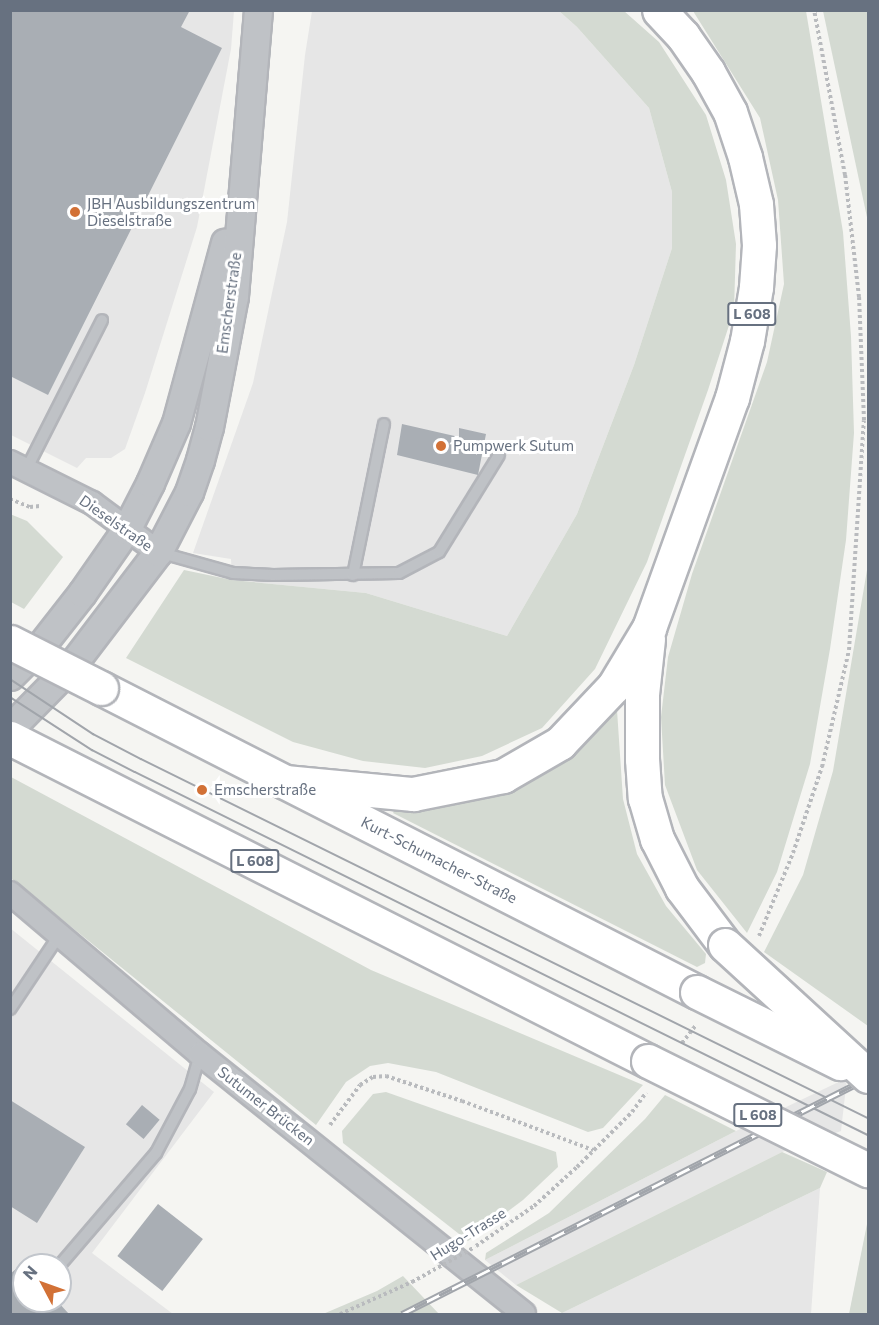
<!DOCTYPE html>
<meta charset="utf-8">
<style>
body{margin:0}
#map{position:relative;width:879px;height:1325px;overflow:hidden;background:#f5f5f2;font-family:Commissioner,sans-serif}
div>[style]{position:absolute}
[style*='--x']{left:calc(var(--x)*1px);top:calc(var(--y)*1px);width:calc(var(--w)*1px);rotate:calc(var(--a)*1deg)}
.built>*{inset:0;background:#e6e6e6}
.green>*{inset:0;background:#d4dad2}
.building>*{inset:0;background:#a9aeb4;transform-origin:0 0}
.path>*{height:4px;margin-top:-2px;transform-origin:0;background:repeating-linear-gradient(90deg,#b9bbbe 0 3px,transparent 0 6px)}
.roads{filter:drop-shadow(2px 0 #b3b5ba) drop-shadow(-2px 0 #b3b5ba) drop-shadow(0 2px #b3b5ba) drop-shadow(0 -2px #b3b5ba)}
.service>*{height:10px;margin:-5px;padding:0 5px;transform-origin:5px;border-radius:5px;background:#bfc2c6}
.minor>*{height:22px;margin:-11px;padding:0 11px;transform-origin:11px;border-radius:11px;background:#bfc2c6}
.tertiary>*{height:27px;margin:-13.5px;padding:0 13.5px;transform-origin:13.5px;border-radius:13.5px;background:#bfc2c6}
.primary>*{height:33px;margin:-16.5px;padding:0 16.5px;transform-origin:16.5px;border-radius:16.5px;background:#fff}
.tram>*{height:1.5px;margin:-0.75px;padding:0 0.75px;transform-origin:0.75px;border-radius:0.75px;background:#a1a5ab}
.rail>*{height:7px;margin-top:-3.5px;transform-origin:0;background:repeating-linear-gradient(90deg,#fff 0 14px,#a1a5ab 0 28px);box-sizing:border-box;border-block:2px solid #a1a5ab}
.path-bridge>*{height:4px;margin-top:-2px;transform-origin:0;background:repeating-linear-gradient(90deg,#b9bbbe 0 3px,transparent 0 6px)}
.bridges{filter:drop-shadow(2px 0 #b3b5ba) drop-shadow(-2px 0 #b3b5ba) drop-shadow(0 2px #b3b5ba) drop-shadow(0 -2px #b3b5ba)}
.primary-bridge>*{height:33px;margin:-16.5px;padding:0 16.5px;transform-origin:16.5px;border-radius:16.5px;background:#fff}
.dots>*{width:16px;height:16px;translate:-50% -50%;box-sizing:border-box;border:3px solid #fff;border-radius:50%}
span{translate:-50% -50%;white-space:nowrap;text-align:center;line-height:1.15;-webkit-text-stroke:6px #fff;paint-order:stroke}
.shield-label span{padding:2px 4px;background:#fff;border:2px solid;border-radius:4px;-webkit-text-stroke-width:0}
.shield-label{font-size:14px;color:#677180;font-weight:700}
.poi-label{font-size:15px;color:#677180}
.left{translate:0 -50%;text-align:left}
.street-label{font-size:15px;color:#677180}
.frame{position:absolute;inset:0;border:12px solid #677180;pointer-events:none}
.north{position:absolute;left:12px;top:1253px;width:60px;height:60px;box-sizing:border-box;background:#fff;border:2px solid #c2c6cc;border-radius:50%;rotate:311deg;font-size:16px;font-weight:700;line-height:24px;text-align:center;color:#677180}
.north::after{content:'';display:block;margin:auto;width:21px;height:27px;background:#d27136;clip-path:polygon(50% 0,100% 100%,50% 72%,0 100%)}
</style>
<div id="map">
<div class="built">
<div style="clip-path:polygon(10px 11px,234px 11px,231px 49px,197px 227px,145px 393px,125px 449px,111px 458px,86px 458px,77px 468px,11px 435px)"></div>
<div style="clip-path:polygon(312px 11px,559px 11px,577px 27px,649px 108px,672px 192px,672px 248px,634px 365px,577px 514px,507px 636px,366px 593px,232px 580px,231px 559px,193px 553px,253px 383px,287px 222px,305px 55px)"></div>
<div style="clip-path:polygon(evenodd,10px 928px,214px 1092px,92px 1253px,173px 1314px,11px 1314px,10px 928px,24px 1265px,60px 1265px,60px 1301px,24px 1301px,24px 1265px)"></div>
<div style="clip-path:polygon(847px 1078px,841px 1131px,782px 1152px,516px 1285px,485px 1260px,736px 1131px)"></div>
<div style="clip-path:polygon(820px 1188px,811px 1314px,562px 1313px)"></div>
</div>
<div class="green">
<div style="clip-path:polygon(559px 11px,624px 11px,659px 42px,706px 115px,726px 180px,736px 244px,734px 310px,708px 390px,647px 562px,595px 669px,542px 728px,482px 756px,425px 768px,363px 761px,293px 742px,126px 658px,184px 570px,232px 580px,366px 593px,507px 636px,577px 514px,634px 365px,672px 248px,672px 192px,649px 108px,577px 27px)"></div>
<div style="clip-path:polygon(693px 11px,806px 11px,843px 232px,851px 336px,854px 433px,846px 540px,830px 649px,810px 764px,777px 872px,747px 933px,697px 870px,665px 785px,661px 717px,668px 657px,692px 574px,767px 362px,784px 284px,778px 200px,760px 118px)"></div>
<div style="clip-path:polygon(823px 11px,868px 11px,868px 222px)"></div>
<div style="clip-path:polygon(10px 514px,27px 521px,63px 557px,24px 609px,11px 602px)"></div>
<div style="clip-path:polygon(868px 564px,868px 1026px,764px 952px,803px 875px,833px 771px)"></div>
<div style="clip-path:polygon(617px 710px,623px 799px,637px 854px,666px 906px,706px 954px,705px 963px,697px 967px,393px 813px,395px 809px,434px 809px,494px 797px,540px 777px,587px 743px)"></div>
<div style="clip-path:polygon(11px 777px,371px 970px,643px 1085px,603px 1128px,588px 1132px,436px 1072px,388px 1063px,370px 1066px,346px 1082px,316px 1125px,11px 878px)"></div>
<div style="clip-path:polygon(386px 1092px,556px 1152px,558px 1167px,523px 1200px,468px 1241px,343px 1143px,342px 1131px,373px 1094px)"></div>
<div style="clip-path:polygon(665px 1095px,736px 1131px,485px 1260px,486px 1253px,549px 1213px,645px 1119px)"></div>
<div style="clip-path:polygon(782px 1152px,827px 1172px,820px 1188px,562px 1313px,516px 1285px)"></div>
<div style="clip-path:polygon(868px 1219px,868px 1314px,849px 1314px)"></div>
<div style="clip-path:polygon(403px 1276px,439px 1314px,323px 1314px,377px 1291px)"></div>
</div>
<div class="building">
<div style="clip-path:polygon(10px 10px,190px 10px,181px 27px,222px 48px,48px 395px,10px 376px)"></div>
<div style="clip-path:polygon(402px 424px,459px 437px,459px 428px,486px 434px,478px 475px,397px 455px)"></div>
<div style="clip-path:polygon(10px 1100px,85px 1147px,37px 1223px,10px 1206px)"></div>
<div style="left:142px;top:1105px;width:23px;height:25px;rotate:40deg"></div>
<div style="left:158px;top:1204px;width:57px;height:66px;rotate:38deg"></div>
<div style="clip-path:polygon(23px 1263px,24px 1301px,57px 1301px,69px 1314px,10px 1314px,10px 1274px)"></div>
</div>
<div class="path">
<div style="--x:10;--y:499;--w:22;--a:22"></div>
<div style="--x:30;--y:507;--w:10;--a:-6"></div>
<div style="--x:759;--y:936;--w:90;--a:-67.7"></div>
<div style="--x:793;--y:853;--w:91;--a:-71.4"></div>
<div style="--x:822;--y:767;--w:120;--a:-77"></div>
<div style="--x:849;--y:650;--w:230;--a:-86.3"></div>
<div style="--x:864;--y:420;--w:123;--a:-92.3"></div>
<div style="--x:859;--y:297;--w:123;--a:-96.5"></div>
<div style="--x:845;--y:175;--w:168;--a:-100.6"></div>
<div style="--x:682;--y:1043;--w:23;--a:-52"></div>
<div style="--x:330;--y:1125;--w:50;--a:-53.1"></div>
<div style="--x:360;--y:1085;--w:15;--a:-32"></div>
<div style="--x:373;--y:1077;--w:13;--a:-4"></div>
<div style="--x:386;--y:1076;--w:80;--a:18.2"></div>
<div style="--x:462;--y:1101;--w:140;--a:20.5"></div>
<div style="--x:476;--y:1246;--w:70;--a:-34.6"></div>
<div style="--x:534;--y:1206;--w:58;--a:-42.2"></div>
<div style="--x:577;--y:1167;--w:78;--a:-45"></div>
<div style="--x:632;--y:1112;--w:24;--a:-54"></div>
<div style="--x:340;--y:1314;--w:79;--a:-24"></div>
</div>
<div class="roads">
<div class="service">
<div style="--x:26;--y:470;--w:168;--a:-63.1"></div>
<div style="--x:158;--y:552;--w:78;--a:15.6"></div>
<div style="--x:233;--y:573;--w:40;--a:2.9"></div>
<div style="--x:273;--y:575;--w:126;--a:-0.9"></div>
<div style="--x:399;--y:573;--w:45;--a:-27.7"></div>
<div style="--x:439;--y:552;--w:114;--a:-58.3"></div>
<div style="--x:353;--y:575;--w:154;--a:-78.4"></div>
<div style="--x:10;--y:1009;--w:90;--a:-56.3"></div>
<div style="--x:60;--y:1265;--w:148;--a:-49.4"></div>
<div style="--x:156;--y:1153;--w:72;--a:-62"></div>
<div style="--x:190;--y:1089;--w:36;--a:-74"></div>
</div>
<div class="minor">
<div style="--x:10;--y:462;--w:92;--a:26.6"></div>
<div style="--x:92;--y:503;--w:82;--a:36.6"></div>
<div style="--x:10;--y:893;--w:249;--a:40.3"></div>
<div style="--x:200;--y:1054;--w:415;--a:38.7"></div>
</div>
<div class="tertiary">
<div style="--x:10;--y:676;--w:45;--a:-45"></div>
<div style="--x:42;--y:644;--w:65;--a:-51.9"></div>
<div style="--x:82;--y:593;--w:77;--a:-55.1"></div>
<div style="--x:126;--y:530;--w:53;--a:-62.9"></div>
<div style="--x:150;--y:483;--w:65;--a:-66.6"></div>
<div style="--x:176;--y:423;--w:187;--a:-74.8"></div>
<div style="--x:10;--y:728;--w:87;--a:-45.5"></div>
<div style="--x:71;--y:666;--w:143;--a:-52.7"></div>
<div style="--x:158;--y:552;--w:68;--a:-62.7"></div>
<div style="--x:189;--y:492;--w:34;--a:-71"></div>
<div style="--x:200;--y:460;--w:34;--a:-75"></div>
<div style="--x:209;--y:427;--w:133;--a:-79.2"></div>
<div style="--x:234;--y:296;--w:287;--a:-85.2"></div>
</div>
<div class="primary">
<div style="--x:648;--y:639;--w:55;--a:96.2"></div>
<div style="--x:642;--y:694;--w:65;--a:90"></div>
<div style="--x:642;--y:759;--w:39;--a:86"></div>
<div style="--x:645;--y:798;--w:43;--a:73.7"></div>
<div style="--x:657;--y:839;--w:55;--a:63"></div>
<div style="--x:682;--y:888;--w:71;--a:53"></div>
<div style="--x:101;--y:688;--w:669;--a:27.02"></div>
<div style="--x:10;--y:738;--w:715;--a:26.85"></div>
<div style="--x:285;--y:782;--w:129;--a:5.4"></div>
<div style="--x:413;--y:794;--w:92;--a:-11.3"></div>
<div style="--x:503;--y:776;--w:66;--a:-30.1"></div>
<div style="--x:560;--y:743;--w:79;--a:-46.5"></div>
<div style="--x:614;--y:686;--w:68;--a:-58.9"></div>
<div style="--x:649;--y:628;--w:245;--a:-70.2"></div>
<div style="--x:732;--y:398;--w:59;--a:-75.3"></div>
<div style="--x:747;--y:341;--w:55;--a:-80.5"></div>
<div style="--x:756;--y:287;--w:42;--a:-85.9"></div>
<div style="--x:759;--y:245;--w:41;--a:-94.2"></div>
<div style="--x:756;--y:204;--w:48;--a:-103.2"></div>
<div style="--x:745;--y:157;--w:47;--a:-108.4"></div>
<div style="--x:730;--y:112;--w:46;--a:-118.8"></div>
<div style="--x:708;--y:72;--w:44;--a:-124.8"></div>
<div style="--x:683;--y:36;--w:35;--a:-133"></div>
</div>
</div>
<div class="tram">
<div style="--x:10;--y:679;--w:100;--a:33.5"></div>
<div style="--x:93;--y:734;--w:54;--a:27.5"></div>
<div style="--x:141;--y:759;--w:811;--a:26.28"></div>
<div style="--x:10;--y:697;--w:98;--a:32.9"></div>
<div style="--x:92;--y:750;--w:48;--a:27.1"></div>
<div style="--x:135;--y:772;--w:818;--a:26.35"></div>
</div>
<div class="rail">
<div style="--x:402;--y:1314;--w:522;--a:-26.86"></div>
</div>
<div class="path-bridge">
<div style="--x:412;--y:1282;--w:72;--a:-29.1"></div>
</div>
<div class="bridges">
<div class="primary-bridge">
<div style="--x:10;--y:642;--w:102;--a:26.8"></div>
<div style="--x:725;--y:945;--w:194;--a:42.5"></div>
<div style="--x:697;--y:992;--w:160;--a:26.4"></div>
<div style="--x:648;--y:1061;--w:246;--a:26.4"></div>
</div>
</div>
<div class="dots">
<div style="left:75px;top:212px;background:#d27136"></div>
<div style="left:441px;top:446px;background:#d27136"></div>
<div style="left:202px;top:790px;background:#d27136"></div>
</div>
<div class="shield-label">
<span style="left:752px;top:314px">L 608</span>
<span style="left:255px;top:861px">L 608</span>
<span style="left:758px;top:1115px">L 608</span>
</div>
<div class="poi-label">
<span class="left" style="left:87px;top:212px">JBH Ausbildungszentrum<br>Dieselstraße</span>
<span class="left" style="left:453px;top:446px">Pumpwerk Sutum</span>
<span class="left" style="left:214px;top:790px">Emscherstraße</span>
</div>
<div class="street-label">
<span style="left:229px;top:303px;rotate:-82deg">Emscherstraße</span>
<span style="left:116px;top:523px;rotate:35deg">Dieselstraße</span>
<span style="left:439px;top:860px;rotate:27deg">Kurt-Schumacher-Straße</span>
<span style="left:266px;top:1106px;rotate:38deg">Sutumer Brücken</span>
<span style="left:468px;top:1234px;rotate:-32deg">Hugo-Trasse</span>
</div>
<div class="frame"></div>
<div class="north">N</div>
</div>
